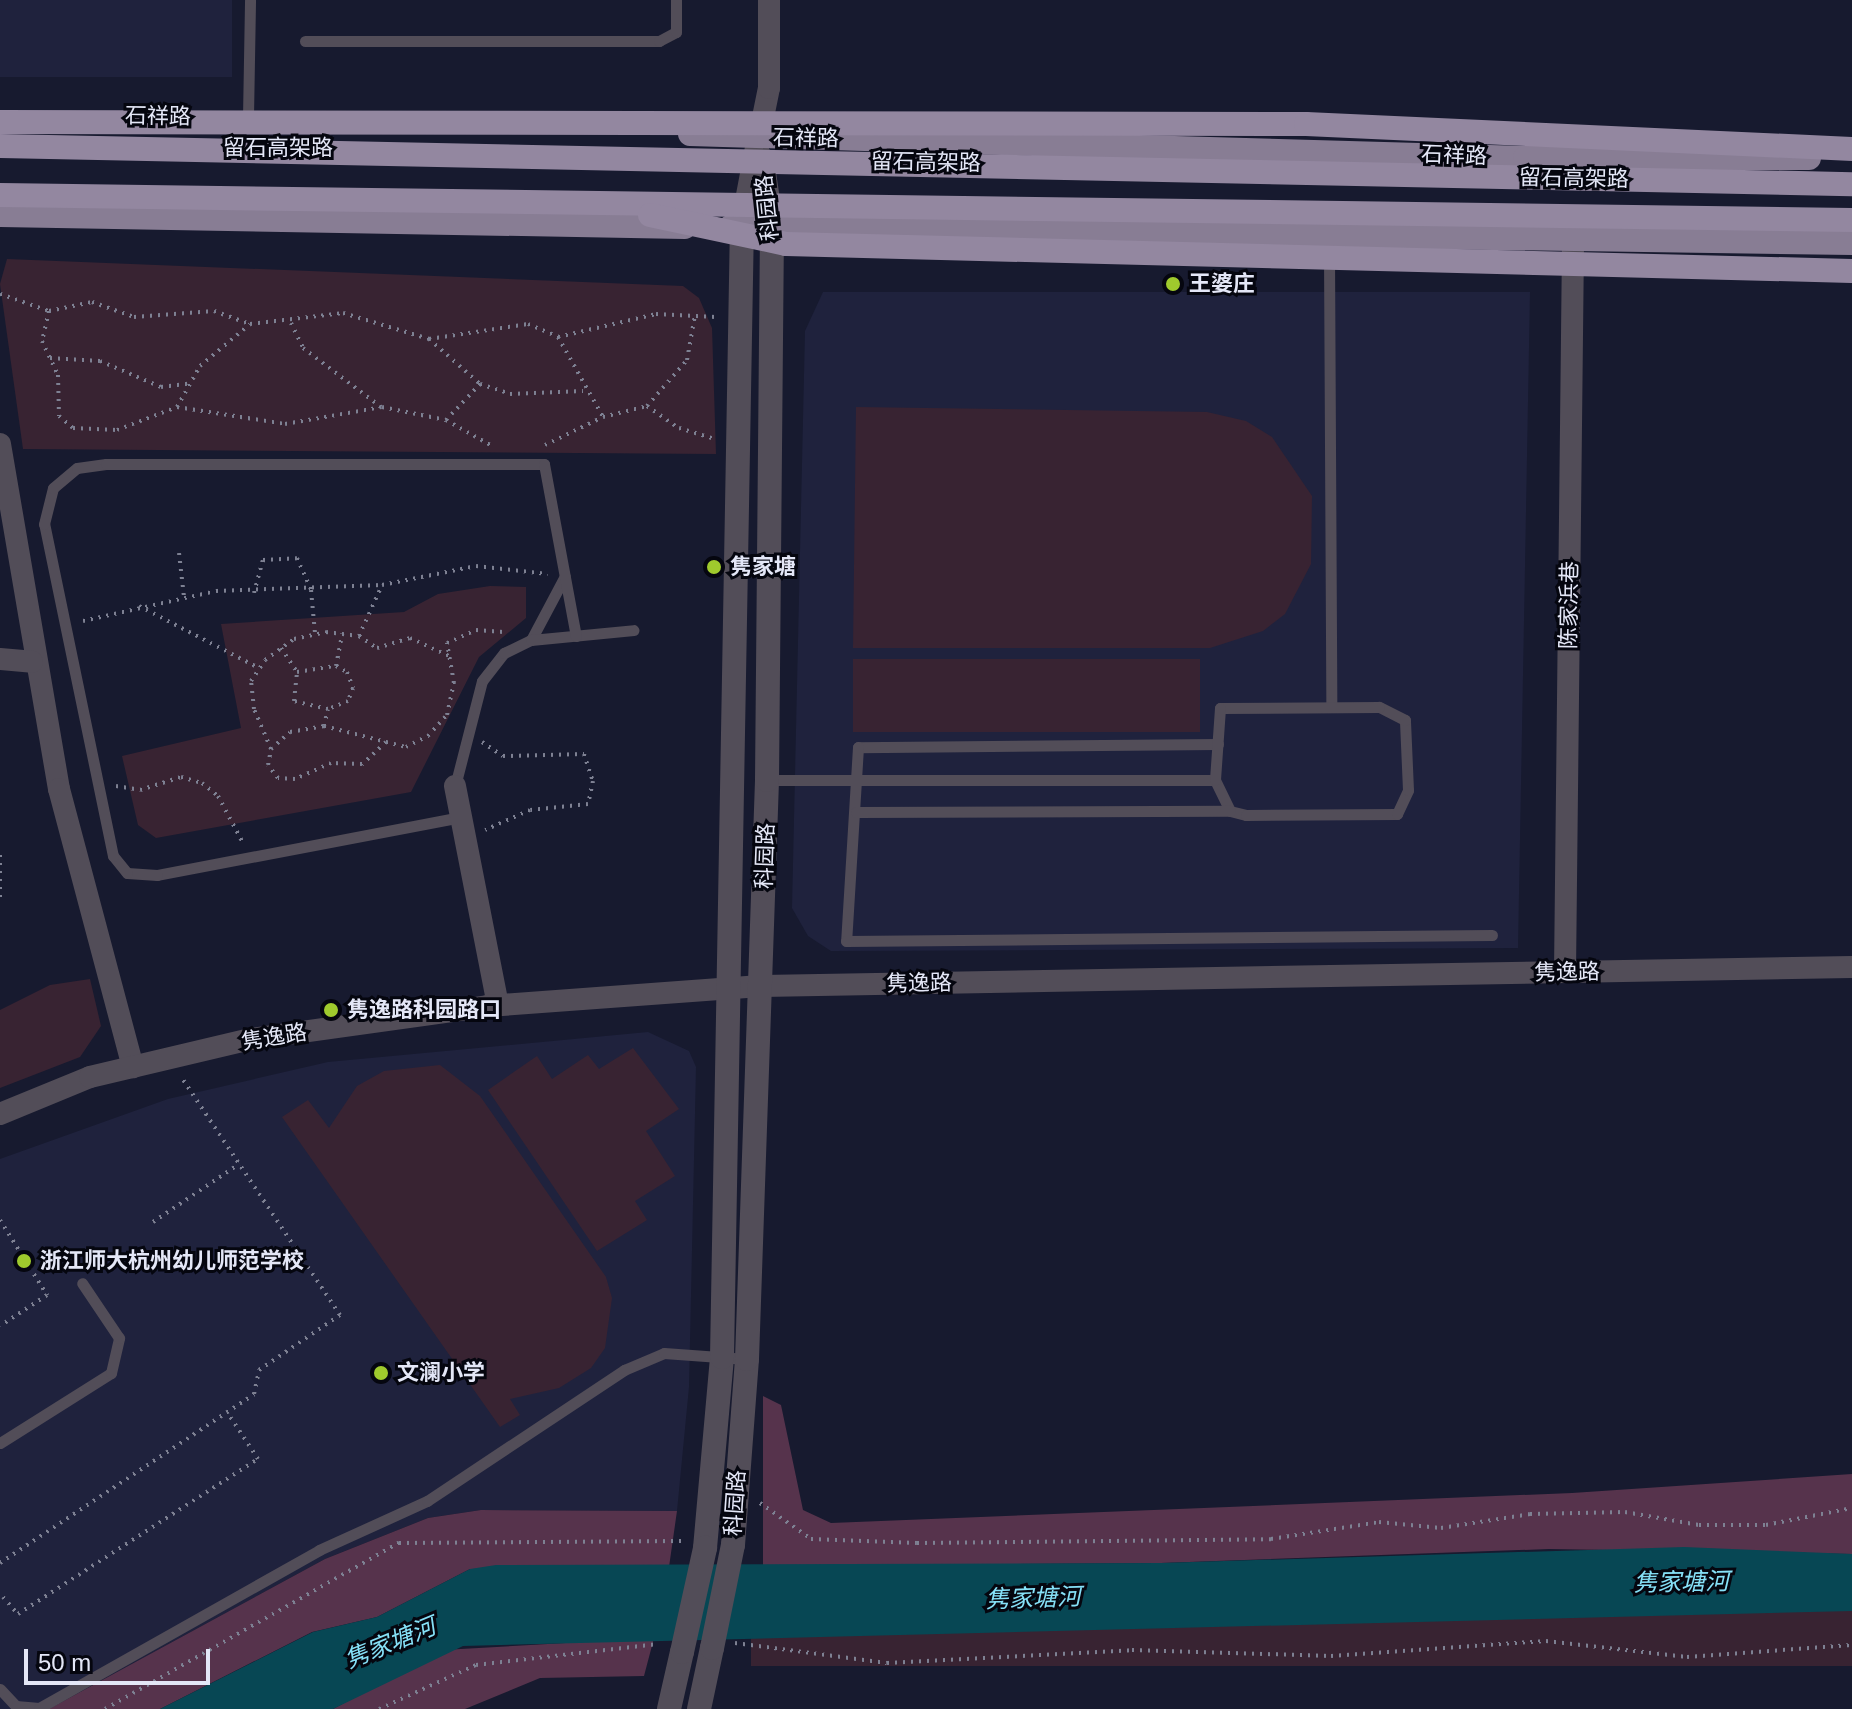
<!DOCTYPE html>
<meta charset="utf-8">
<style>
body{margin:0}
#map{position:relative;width:1852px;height:1709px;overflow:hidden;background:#171a2f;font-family:Helvetica,"Noto Sans SC",sans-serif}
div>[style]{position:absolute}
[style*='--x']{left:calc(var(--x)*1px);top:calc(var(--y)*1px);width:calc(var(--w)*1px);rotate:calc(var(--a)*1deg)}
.built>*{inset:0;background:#1f223d;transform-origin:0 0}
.green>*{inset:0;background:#382332;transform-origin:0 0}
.forest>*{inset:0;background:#56334c}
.water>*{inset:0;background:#074754}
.path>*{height:4px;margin-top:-2px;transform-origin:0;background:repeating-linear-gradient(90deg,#7e8193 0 2px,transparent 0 8px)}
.service>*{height:11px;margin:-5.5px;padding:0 5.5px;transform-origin:5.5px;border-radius:5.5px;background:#524d58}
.minor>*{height:22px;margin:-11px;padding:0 11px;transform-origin:11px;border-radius:11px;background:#524d58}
.tertiary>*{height:24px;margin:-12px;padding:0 12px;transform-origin:12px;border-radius:12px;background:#524d58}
.primary>*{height:24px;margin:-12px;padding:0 12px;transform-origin:12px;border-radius:12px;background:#887d94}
.tertiary-bridge>*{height:24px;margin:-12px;padding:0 12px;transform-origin:12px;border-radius:12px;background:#524d58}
.trunk-bridge>*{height:24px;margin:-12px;padding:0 12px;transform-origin:12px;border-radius:12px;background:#9387a0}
.dots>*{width:22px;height:22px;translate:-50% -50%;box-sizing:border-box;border:4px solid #05060f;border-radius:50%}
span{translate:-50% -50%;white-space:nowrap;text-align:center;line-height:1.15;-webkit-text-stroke:6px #05060f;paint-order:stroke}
.street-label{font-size:22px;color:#e4e7f7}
.poi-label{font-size:22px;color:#e4e7f7;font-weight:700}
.left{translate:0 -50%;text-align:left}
.water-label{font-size:24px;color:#86e1f8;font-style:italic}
.scale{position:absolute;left:24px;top:1649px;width:186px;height:36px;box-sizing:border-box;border:4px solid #e4e7f7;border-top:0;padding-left:10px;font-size:24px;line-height:28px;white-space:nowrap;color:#e4e7f7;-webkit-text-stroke:6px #05060f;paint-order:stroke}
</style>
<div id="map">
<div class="built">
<div style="left:0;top:0;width:232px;height:77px"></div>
<div style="clip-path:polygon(823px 292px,1530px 292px,1518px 948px,831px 951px,808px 936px,792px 908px,805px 331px)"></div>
<div style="clip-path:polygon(648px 1032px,689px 1051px,696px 1067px,689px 1387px,677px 1511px,481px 1510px,428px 1518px,325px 1559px,49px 1709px,0 1709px,0 1159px,168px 1099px,328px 1062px)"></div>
</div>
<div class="green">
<div style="clip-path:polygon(7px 259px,683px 286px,699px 298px,712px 328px,716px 454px,23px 449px,0 284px)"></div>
<div style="clip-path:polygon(856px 407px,1207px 412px,1246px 421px,1272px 437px,1312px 496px,1311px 564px,1285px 614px,1263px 631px,1210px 648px,853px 648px)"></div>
<div style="clip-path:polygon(490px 586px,526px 587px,526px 618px,479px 657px,411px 792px,156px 838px,138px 825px,122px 756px,241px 728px,221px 624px,404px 612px,438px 594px)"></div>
<div style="left:1200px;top:659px;width:73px;height:347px;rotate:90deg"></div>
<div style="clip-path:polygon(90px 979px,101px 1026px,80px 1057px,0 1088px,0 1010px,50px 985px)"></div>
<div style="clip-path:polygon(633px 1048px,679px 1109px,646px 1131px,675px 1176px,635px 1201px,647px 1220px,597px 1251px,488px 1090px,537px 1056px,552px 1079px,588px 1055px,599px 1069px)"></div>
<div style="clip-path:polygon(440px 1065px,480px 1096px,606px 1277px,612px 1298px,605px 1348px,591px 1368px,559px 1388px,510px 1399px,520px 1415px,500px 1427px,282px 1117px,308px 1100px,329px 1128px,357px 1086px,384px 1071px)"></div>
<div style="left:1852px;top:1611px;width:55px;height:1101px;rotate:90deg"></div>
</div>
<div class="forest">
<div style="clip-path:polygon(763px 1396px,781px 1405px,803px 1510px,831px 1523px,1572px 1493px,1852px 1474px,1852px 1554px,1549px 1549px,1161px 1563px,763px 1566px)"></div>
<div style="clip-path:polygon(481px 1510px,677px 1511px,669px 1567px,470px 1569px,377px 1617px,312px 1632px,160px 1709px,49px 1709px,325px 1559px,428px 1518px)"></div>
<div style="clip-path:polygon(654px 1638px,644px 1676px,540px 1678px,465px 1709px,333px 1709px,443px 1650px)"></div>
</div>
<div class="water">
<div style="clip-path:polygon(1684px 1547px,1852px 1554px,1852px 1611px,463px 1646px,333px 1709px,160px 1709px,313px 1632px,377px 1617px,470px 1569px,496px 1565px,1161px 1563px)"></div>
</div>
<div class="path">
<div style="--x:0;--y:294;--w:52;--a:19.1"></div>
<div style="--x:49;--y:311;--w:44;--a:-11.8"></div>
<div style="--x:92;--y:302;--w:45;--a:19.7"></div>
<div style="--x:134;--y:317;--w:80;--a:-4.3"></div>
<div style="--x:214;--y:311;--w:38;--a:20"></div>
<div style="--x:250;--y:324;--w:94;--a:-6.7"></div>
<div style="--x:343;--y:313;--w:90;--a:16.8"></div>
<div style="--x:429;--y:339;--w:100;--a:-8.6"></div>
<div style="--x:528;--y:324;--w:33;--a:23"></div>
<div style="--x:558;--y:337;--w:92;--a:60.6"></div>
<div style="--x:603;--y:417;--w:45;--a:-14"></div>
<div style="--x:647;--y:406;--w:39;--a:35"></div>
<div style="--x:679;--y:428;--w:37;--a:17"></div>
<div style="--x:49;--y:311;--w:31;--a:103"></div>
<div style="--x:42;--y:341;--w:38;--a:65"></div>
<div style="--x:58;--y:375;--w:41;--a:88.6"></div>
<div style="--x:59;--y:416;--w:18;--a:41"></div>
<div style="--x:73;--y:428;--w:44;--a:2.6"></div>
<div style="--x:117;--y:430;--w:64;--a:-21"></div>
<div style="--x:177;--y:407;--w:109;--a:8.9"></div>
<div style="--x:285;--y:424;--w:98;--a:-9.9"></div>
<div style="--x:382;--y:407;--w:65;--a:11.5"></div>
<div style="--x:446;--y:420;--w:53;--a:29.5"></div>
<div style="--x:291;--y:323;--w:28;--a:64"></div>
<div style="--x:303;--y:348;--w:98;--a:37.1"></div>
<div style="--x:558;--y:337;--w:101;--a:-13.2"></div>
<div style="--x:656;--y:314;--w:60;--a:2.9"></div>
<div style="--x:429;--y:339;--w:68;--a:41.4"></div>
<div style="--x:480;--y:384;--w:32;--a:18"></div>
<div style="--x:510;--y:394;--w:73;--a:-2.4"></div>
<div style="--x:50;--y:358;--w:50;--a:3.4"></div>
<div style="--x:100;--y:361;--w:66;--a:23.1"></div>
<div style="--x:161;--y:387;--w:31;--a:-7"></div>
<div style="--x:647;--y:406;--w:61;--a:-49"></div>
<div style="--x:687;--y:360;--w:46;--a:-79.9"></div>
<div style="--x:177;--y:407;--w:47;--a:-60.7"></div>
<div style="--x:200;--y:366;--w:65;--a:-40"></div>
<div style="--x:446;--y:420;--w:50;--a:-46.6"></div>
<div style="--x:545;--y:445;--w:64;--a:-25.8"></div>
<div style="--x:179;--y:553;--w:44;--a:83.5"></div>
<div style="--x:254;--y:593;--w:34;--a:-75"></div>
<div style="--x:263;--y:560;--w:34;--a:-3"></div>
<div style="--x:297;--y:558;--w:35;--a:66"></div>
<div style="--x:311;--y:590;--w:43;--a:84.7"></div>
<div style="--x:139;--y:606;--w:135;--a:27.3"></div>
<div style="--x:83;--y:621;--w:136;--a:-12.7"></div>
<div style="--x:216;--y:591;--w:166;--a:-2.1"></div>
<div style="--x:382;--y:585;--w:96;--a:-11.4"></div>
<div style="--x:476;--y:566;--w:72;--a:6.3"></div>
<div style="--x:359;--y:636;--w:56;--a:-65.7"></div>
<div style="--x:281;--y:648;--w:29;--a:56"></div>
<div style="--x:336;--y:666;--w:33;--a:-79"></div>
<div style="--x:324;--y:726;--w:17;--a:-77"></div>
<div style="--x:328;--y:709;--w:35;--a:-167"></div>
<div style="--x:294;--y:701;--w:29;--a:-84"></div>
<div style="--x:297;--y:672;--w:39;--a:-9"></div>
<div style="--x:336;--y:666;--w:13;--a:29"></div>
<div style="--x:347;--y:672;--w:17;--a:69"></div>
<div style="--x:353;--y:688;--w:14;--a:111"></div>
<div style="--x:348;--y:701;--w:22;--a:158"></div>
<div style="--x:386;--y:742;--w:33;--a:137"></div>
<div style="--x:362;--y:764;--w:31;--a:-178"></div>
<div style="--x:331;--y:763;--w:39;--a:156"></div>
<div style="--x:295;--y:779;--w:17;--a:-177"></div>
<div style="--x:278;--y:778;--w:16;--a:-128"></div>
<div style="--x:268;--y:765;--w:16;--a:-79"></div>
<div style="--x:271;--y:749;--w:25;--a:-42"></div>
<div style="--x:290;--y:732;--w:35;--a:-10"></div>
<div style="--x:324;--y:726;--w:85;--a:14.4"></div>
<div style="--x:406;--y:747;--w:25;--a:-27"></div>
<div style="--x:428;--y:736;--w:28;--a:-48"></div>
<div style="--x:447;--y:715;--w:33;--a:-78"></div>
<div style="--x:454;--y:683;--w:41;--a:-99.9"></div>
<div style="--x:447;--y:643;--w:32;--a:-24"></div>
<div style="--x:476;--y:630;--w:31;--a:4"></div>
<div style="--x:482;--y:742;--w:25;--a:34"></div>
<div style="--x:503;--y:756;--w:81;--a:-1.4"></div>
<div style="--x:584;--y:754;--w:28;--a:72"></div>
<div style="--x:593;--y:781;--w:24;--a:102"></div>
<div style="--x:588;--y:804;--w:58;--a:174.1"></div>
<div style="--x:530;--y:810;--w:49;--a:156"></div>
<div style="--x:271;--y:749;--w:43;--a:-113"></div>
<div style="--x:254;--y:709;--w:28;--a:-96"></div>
<div style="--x:251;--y:681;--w:25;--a:-56"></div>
<div style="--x:265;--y:660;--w:36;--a:-36"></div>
<div style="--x:294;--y:639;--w:33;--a:-12"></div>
<div style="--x:326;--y:632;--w:33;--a:7"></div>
<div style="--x:359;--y:636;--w:22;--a:34"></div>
<div style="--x:377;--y:648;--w:34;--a:-17"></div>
<div style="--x:410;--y:638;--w:43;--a:24.8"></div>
<div style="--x:116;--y:786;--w:24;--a:9"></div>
<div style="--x:140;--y:790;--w:43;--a:-17.6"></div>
<div style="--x:181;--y:777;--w:22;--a:16"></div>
<div style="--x:202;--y:783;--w:21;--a:39"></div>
<div style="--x:218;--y:796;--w:53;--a:62"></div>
<div style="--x:0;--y:855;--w:42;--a:90"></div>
<div style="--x:0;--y:1220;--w:89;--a:57.9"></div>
<div style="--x:47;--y:1295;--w:56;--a:146.6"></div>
<div style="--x:153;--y:1222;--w:104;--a:-34"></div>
<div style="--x:760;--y:1503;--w:62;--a:35.2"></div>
<div style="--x:811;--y:1539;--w:106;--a:2.2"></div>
<div style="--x:917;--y:1543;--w:354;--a:-0.6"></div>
<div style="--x:1271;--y:1539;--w:109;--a:-8.9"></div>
<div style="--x:1379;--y:1522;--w:62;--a:5.5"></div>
<div style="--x:1441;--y:1528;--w:90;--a:-8.9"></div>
<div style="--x:1530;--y:1514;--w:95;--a:-1.2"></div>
<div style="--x:1625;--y:1512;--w:75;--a:10"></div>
<div style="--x:1699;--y:1525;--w:67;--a:0"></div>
<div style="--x:1766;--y:1525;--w:88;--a:-11.2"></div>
<div style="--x:0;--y:1563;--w:305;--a:-33.6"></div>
<div style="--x:254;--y:1394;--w:25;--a:-78"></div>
<div style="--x:259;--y:1370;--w:98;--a:-34.2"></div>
<div style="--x:340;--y:1315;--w:286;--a:-123.7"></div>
<div style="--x:3;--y:1597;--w:23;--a:49"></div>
<div style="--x:18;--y:1614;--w:286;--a:-32.9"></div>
<div style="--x:258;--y:1459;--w:56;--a:-123.4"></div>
<div style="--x:735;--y:1643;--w:153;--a:7.5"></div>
<div style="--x:887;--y:1663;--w:245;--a:-3"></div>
<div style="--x:1132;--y:1650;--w:199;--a:1.7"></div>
<div style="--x:1331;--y:1656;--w:216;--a:-4"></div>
<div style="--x:1546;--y:1641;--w:142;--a:6.5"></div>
<div style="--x:1687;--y:1657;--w:165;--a:-4.2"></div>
<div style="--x:105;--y:1709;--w:338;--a:-29.5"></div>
<div style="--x:399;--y:1543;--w:283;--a:-0.4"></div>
<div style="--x:379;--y:1709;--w:107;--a:-24.4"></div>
<div style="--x:476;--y:1665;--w:183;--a:-6.6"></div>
</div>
<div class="service">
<div style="--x:305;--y:41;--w:354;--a:0"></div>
<div style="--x:659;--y:41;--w:19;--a:-28"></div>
<div style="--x:676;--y:32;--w:32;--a:-90"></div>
<div style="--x:248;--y:117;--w:117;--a:-89"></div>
<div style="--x:1329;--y:254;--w:451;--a:89.7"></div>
<div style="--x:531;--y:640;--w:72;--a:-62"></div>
<div style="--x:1218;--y:744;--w:360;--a:179.5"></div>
<div style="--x:858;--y:747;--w:194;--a:93.5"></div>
<div style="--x:846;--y:941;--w:646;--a:-0.53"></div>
<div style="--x:767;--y:780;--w:448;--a:0"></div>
<div style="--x:1215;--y:780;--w:34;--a:64"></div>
<div style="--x:1230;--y:811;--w:16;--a:14"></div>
<div style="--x:1246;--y:815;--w:151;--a:-0.4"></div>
<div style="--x:1397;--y:814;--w:26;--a:-65"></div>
<div style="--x:1408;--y:790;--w:70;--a:-92.5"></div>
<div style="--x:1405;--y:720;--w:29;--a:-153"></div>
<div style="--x:1379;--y:707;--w:159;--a:179.6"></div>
<div style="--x:1220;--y:708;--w:72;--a:94"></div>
<div style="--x:455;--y:786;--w:108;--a:-75.6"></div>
<div style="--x:482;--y:681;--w:36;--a:-52"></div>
<div style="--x:504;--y:653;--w:30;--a:-26"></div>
<div style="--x:531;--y:640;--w:103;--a:-5.5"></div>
<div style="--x:856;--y:812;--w:374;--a:-0.2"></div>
<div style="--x:461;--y:817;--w:309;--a:169.2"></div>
<div style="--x:157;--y:875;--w:30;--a:-176"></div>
<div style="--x:127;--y:873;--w:22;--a:-129"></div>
<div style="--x:113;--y:856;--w:339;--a:-101.7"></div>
<div style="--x:44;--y:524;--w:37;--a:-76"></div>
<div style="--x:53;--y:488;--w:31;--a:-40"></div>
<div style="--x:77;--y:468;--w:29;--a:-8"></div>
<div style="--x:106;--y:464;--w:438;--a:0"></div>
<div style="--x:544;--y:464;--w:175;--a:79.5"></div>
<div style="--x:0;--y:1443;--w:131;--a:-32.2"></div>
<div style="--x:111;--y:1373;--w:36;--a:-77"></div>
<div style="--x:119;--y:1338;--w:66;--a:-123.9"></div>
<div style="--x:0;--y:1689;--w:23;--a:47"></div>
<div style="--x:16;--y:1706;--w:23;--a:5"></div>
<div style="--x:39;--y:1708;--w:322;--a:-29.4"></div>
<div style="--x:319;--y:1550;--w:119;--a:-24.4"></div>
<div style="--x:427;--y:1501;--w:237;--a:-33.6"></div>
<div style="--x:624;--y:1370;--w:43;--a:-23"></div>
<div style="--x:664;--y:1353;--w:83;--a:4.1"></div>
</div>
<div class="minor">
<div style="--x:759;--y:137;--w:50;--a:-78.5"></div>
<div style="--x:769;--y:88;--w:88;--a:-90"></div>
<div style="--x:0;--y:444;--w:350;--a:80.3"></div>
<div style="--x:59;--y:789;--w:288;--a:75.1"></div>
<div style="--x:0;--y:659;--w:32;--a:5"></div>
<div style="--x:455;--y:786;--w:223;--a:78.9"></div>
<div style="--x:1565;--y:972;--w:725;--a:-89.37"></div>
<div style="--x:0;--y:1114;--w:97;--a:-22.3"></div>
<div style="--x:90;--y:1077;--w:165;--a:-13.3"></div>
<div style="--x:251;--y:1039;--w:239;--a:-7.9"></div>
<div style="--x:488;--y:1006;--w:273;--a:-4.2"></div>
<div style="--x:760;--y:986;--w:1092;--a:-1"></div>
</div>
<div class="tertiary">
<div style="--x:733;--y:1545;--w:187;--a:-85.7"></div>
<div style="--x:747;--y:1359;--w:579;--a:-88.02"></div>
<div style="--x:767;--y:780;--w:553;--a:-89.48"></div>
<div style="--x:772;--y:227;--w:69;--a:-98.4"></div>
<div style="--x:705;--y:1548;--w:192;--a:-84.9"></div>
<div style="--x:722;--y:1357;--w:1130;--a:-88.99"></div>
<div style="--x:742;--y:227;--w:92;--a:-79.3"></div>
<div style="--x:669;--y:1709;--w:58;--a:-77.2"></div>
<div style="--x:699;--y:1709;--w:62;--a:-78"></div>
</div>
<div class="primary">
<div style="--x:690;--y:134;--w:835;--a:1.65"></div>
<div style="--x:1525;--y:158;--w:284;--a:0"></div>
<div style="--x:0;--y:215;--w:685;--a:1"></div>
<div style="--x:730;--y:227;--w:1122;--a:0.82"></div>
</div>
<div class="tertiary-bridge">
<div style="--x:712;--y:1648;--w:105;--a:-78.5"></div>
<div style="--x:682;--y:1652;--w:107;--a:-77.5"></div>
</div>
<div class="trunk-bridge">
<div style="--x:0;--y:122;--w:1306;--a:0.09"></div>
<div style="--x:1306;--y:124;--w:547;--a:2.62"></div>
<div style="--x:0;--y:146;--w:1852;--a:1.18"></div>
<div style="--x:0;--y:195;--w:1852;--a:0.77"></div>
<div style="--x:650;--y:215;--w:139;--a:12"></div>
<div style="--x:786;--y:244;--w:1066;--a:1.45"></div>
</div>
<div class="dots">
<div style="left:1173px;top:284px;background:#9fca2d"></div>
<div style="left:714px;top:567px;background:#9fca2d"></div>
<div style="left:331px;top:1010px;background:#9fca2d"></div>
<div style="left:24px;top:1261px;background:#9fca2d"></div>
<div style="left:381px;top:1373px;background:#9fca2d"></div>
</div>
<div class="street-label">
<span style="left:158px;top:116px;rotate:1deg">石祥路</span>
<span style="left:806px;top:138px;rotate:1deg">石祥路</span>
<span style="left:278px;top:148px">留石高架路</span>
<span style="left:1454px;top:155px;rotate:2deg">石祥路</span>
<span style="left:926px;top:162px;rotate:1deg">留石高架路</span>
<span style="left:1574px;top:178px;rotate:1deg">留石高架路</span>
<span style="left:767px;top:208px;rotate:-96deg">科园路</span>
<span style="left:1569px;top:605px;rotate:-89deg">陈家浜巷</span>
<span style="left:765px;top:856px;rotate:-88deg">科园路</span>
<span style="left:1567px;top:972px;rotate:-1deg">隽逸路</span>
<span style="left:919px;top:983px;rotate:-1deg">隽逸路</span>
<span style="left:274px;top:1037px;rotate:-9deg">隽逸路</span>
<span style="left:735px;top:1503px;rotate:-86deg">科园路</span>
</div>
<div class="poi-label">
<span class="left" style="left:1189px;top:284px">王婆庄</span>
<span class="left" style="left:730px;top:567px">隽家塘</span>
<span class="left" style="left:347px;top:1010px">隽逸路科园路口</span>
<span class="left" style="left:40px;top:1261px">浙江师大杭州幼儿师范学校</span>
<span class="left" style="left:397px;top:1373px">文澜小学</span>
</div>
<div class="water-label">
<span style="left:1681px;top:1582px;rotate:-1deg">隽家塘河</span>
<span style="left:1033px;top:1598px;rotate:-2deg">隽家塘河</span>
<span style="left:390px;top:1643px;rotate:-22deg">隽家塘河</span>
</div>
<div class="scale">50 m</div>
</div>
